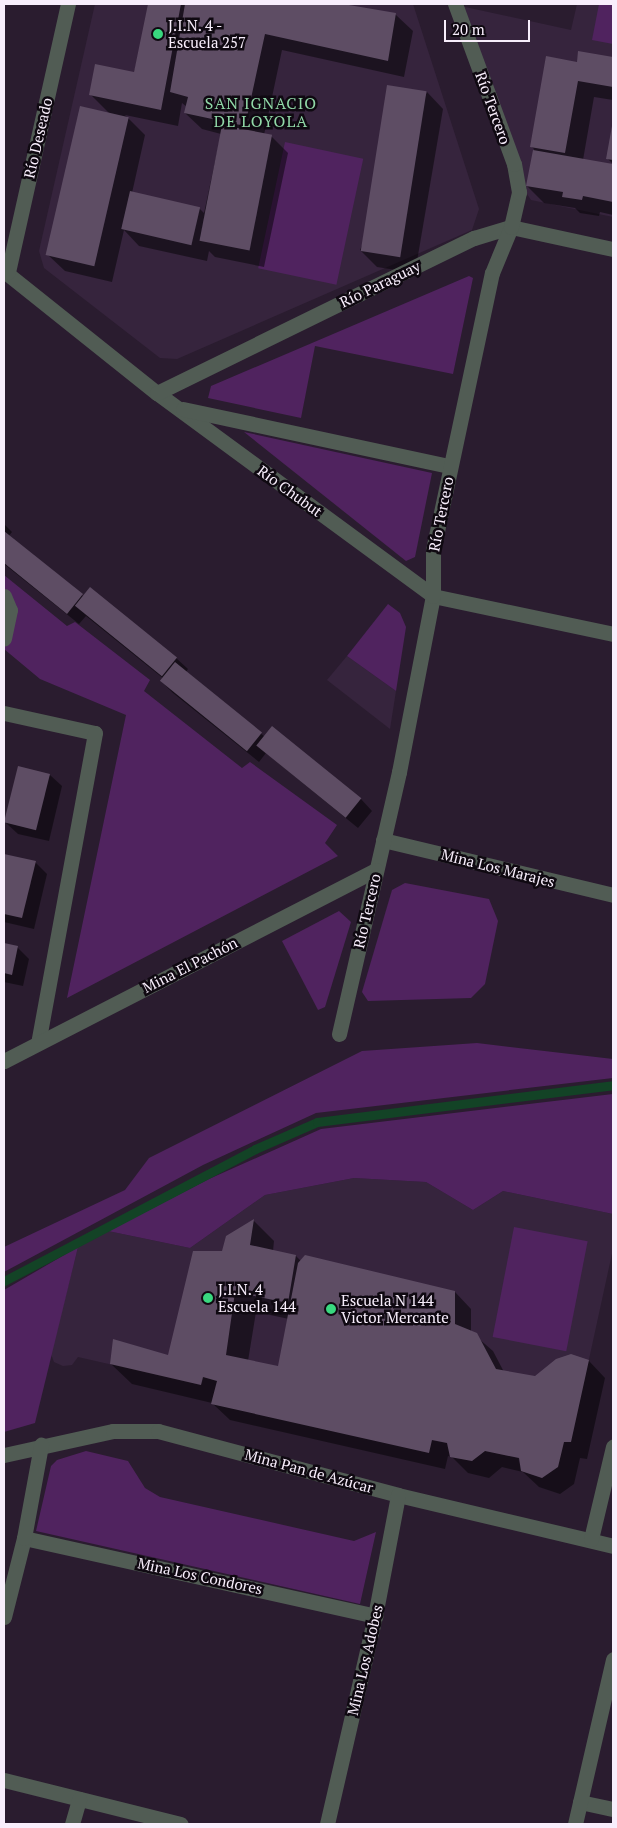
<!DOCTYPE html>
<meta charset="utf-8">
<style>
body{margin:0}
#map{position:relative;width:617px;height:1828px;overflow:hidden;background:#2a1c2f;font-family:"PT Serif",serif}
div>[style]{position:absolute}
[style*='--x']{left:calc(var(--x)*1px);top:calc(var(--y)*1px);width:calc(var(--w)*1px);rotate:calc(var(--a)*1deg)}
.built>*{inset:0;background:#36243d}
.green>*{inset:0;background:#50235f;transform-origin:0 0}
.shadow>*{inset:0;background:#0007}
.stream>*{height:9px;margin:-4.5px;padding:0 4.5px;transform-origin:4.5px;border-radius:4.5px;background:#134326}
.building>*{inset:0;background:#5e4d64;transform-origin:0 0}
.minor>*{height:15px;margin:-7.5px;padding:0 7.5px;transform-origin:7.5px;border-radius:7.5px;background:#515c54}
.dots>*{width:14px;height:14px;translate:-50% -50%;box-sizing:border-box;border:2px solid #0f0911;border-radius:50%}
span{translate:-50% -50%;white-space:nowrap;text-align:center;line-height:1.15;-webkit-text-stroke:5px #0f0911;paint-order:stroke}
.poi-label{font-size:15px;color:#f8eefc}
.left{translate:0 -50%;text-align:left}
.street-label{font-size:15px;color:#f8eefc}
.neighbourhood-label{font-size:16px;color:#91d9a8;letter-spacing:1px}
.frame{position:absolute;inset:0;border:5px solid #f8eefc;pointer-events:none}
.scale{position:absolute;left:444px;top:20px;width:86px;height:22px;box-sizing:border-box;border:2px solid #f8eefc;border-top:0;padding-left:6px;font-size:15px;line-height:18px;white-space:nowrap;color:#f8eefc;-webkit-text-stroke:4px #0f0911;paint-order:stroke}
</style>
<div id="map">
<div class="built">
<div style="clip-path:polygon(95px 4px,413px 4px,479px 209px,472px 230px,177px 359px,160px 358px,44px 268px,39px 251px)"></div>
<div style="clip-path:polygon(577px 4px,613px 4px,613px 217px,531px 200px,517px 179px,456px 5px,571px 30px)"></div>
<div style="clip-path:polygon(347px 656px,396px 691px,390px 729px,327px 680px)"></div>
<div style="clip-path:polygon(354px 1178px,426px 1182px,473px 1210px,503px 1191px,613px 1214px,613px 1249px,571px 1442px,564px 1442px,558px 1467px,542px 1478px,521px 1471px,518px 1458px,485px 1451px,472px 1461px,450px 1457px,447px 1443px,211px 1404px,217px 1381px,204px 1377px,201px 1385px,78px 1357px,72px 1365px,63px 1366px,54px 1362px,51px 1354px,78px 1247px,108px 1231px,190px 1248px,265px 1195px)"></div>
</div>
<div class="green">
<div style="clip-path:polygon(599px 4px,613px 4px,613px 44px,592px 40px)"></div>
<div style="left:285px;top:142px;width:80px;height:129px;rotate:12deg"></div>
<div style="clip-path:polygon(469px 276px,473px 278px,453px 374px,315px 346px,301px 418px,208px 398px,211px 386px)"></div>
<div style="clip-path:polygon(244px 432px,432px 473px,415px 557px,406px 561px)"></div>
<div style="clip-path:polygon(4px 575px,67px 626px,75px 622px,150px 680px,144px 691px,242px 768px,250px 762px,337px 825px,325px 843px,338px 856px,67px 998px,126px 715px,40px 679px,4px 649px)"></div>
<div style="clip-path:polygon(388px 604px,400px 613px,406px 627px,396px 691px,347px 656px)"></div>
<div style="clip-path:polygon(405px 883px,489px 899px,498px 921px,485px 984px,471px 998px,368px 1001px,362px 992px,392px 890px)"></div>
<div style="clip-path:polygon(339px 911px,351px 922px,325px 1007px,318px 1010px,282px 941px)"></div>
<div style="clip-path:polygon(477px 1043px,613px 1059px,613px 1078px,316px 1113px,203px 1165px,4px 1272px,4px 1247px,125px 1190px,149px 1158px,362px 1051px)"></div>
<div style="clip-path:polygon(613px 1094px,613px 1214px,503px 1191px,473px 1210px,426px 1182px,354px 1178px,265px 1195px,190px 1248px,108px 1231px,209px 1179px,321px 1129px)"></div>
<div style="left:514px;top:1227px;width:75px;height:112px;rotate:11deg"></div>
<div style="clip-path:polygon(78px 1247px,35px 1423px,4px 1432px,4px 1290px)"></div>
<div style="clip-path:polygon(86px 1451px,128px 1461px,145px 1488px,160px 1497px,354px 1541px,376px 1532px,360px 1604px,36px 1531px,51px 1466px,57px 1460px)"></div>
</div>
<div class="shadow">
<div style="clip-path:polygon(evenodd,150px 4px,336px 4px,396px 15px,413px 31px,404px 77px,282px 50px,264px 135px,272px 137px,288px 153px,264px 267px,215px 257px,209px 251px,207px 261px,139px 246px,124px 230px,112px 282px,65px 271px,48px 255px,110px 114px,90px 94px,134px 73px,150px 4px,182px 103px,187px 107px,185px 113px,202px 129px,221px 134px,204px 213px,199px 208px,132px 193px,145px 135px,125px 115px,178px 126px,182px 103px)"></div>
<div style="clip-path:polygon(579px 52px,613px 58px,613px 100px,594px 97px,583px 160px,613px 165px,613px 215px,600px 212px,599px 216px,580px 213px,575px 208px,544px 203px,527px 186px,534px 149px,531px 146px,578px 63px)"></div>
<div style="clip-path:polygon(427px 92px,443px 109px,415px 273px,377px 267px,360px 250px)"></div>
<div style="clip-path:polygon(613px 133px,613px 164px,608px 159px)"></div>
<div style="clip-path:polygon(4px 524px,12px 532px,8px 537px,84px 597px,176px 658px,188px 669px,186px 672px,265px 737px,361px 799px,372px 811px,358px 828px,266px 753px,259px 762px,173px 693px,161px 681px,164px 679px,86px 616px,79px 624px,4px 564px)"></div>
<div style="clip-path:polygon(50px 775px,62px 786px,49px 841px,18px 834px,6px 823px)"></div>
<div style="clip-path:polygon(4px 855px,35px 862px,47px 874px,34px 929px,4px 922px)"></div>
<div style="clip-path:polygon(4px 945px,17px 947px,29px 959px,23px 986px,4px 982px)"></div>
<div style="clip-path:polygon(evenodd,254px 1221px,274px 1241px,273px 1251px,296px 1256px,301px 1261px,455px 1292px,471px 1309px,471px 1332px,493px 1351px,504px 1372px,536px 1377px,589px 1361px,605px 1378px,587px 1459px,580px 1458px,574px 1484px,560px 1494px,539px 1487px,523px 1472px,502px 1467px,489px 1478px,468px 1473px,452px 1457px,448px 1456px,445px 1469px,230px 1420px,212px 1403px,132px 1384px,111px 1364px,169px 1357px,223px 1252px,227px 1237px,254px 1221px,256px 1312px,289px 1319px,279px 1368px,248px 1361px,256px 1312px)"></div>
</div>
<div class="stream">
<div style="--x:4;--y:1281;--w:284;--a:-27.7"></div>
<div style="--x:255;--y:1149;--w:68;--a:-23.5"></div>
<div style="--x:317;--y:1122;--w:298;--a:-7.1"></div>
</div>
<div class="building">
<div style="clip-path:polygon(148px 4px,181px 4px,161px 110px,89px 95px,95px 64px,134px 72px)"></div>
<div style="clip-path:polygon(185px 4px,343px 4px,396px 13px,388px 61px,265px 34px,245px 126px,184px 113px,188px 97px,170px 92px)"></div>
<div style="clip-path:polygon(578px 51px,613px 57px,613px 87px,578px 81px,565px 153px,530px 147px,546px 56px,577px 62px)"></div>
<div style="left:387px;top:85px;width:40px;height:168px;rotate:9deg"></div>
<div style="left:80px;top:106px;width:50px;height:153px;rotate:13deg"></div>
<div style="left:222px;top:125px;width:51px;height:118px;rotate:11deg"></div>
<div style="clip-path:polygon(612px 126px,613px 127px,613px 160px,606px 159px)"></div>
<div style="clip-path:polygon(533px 150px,613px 164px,613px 202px,583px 196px,582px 200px,562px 197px,563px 192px,526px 186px)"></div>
<div style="left:130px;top:191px;width:72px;height:39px;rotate:13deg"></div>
<div style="clip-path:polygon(4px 531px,83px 594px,67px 614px,4px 563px)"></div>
<div style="left:90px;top:587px;width:112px;height:24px;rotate:39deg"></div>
<div style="left:175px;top:662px;width:112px;height:24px;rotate:39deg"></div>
<div style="left:272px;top:726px;width:115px;height:25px;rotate:39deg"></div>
<div style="left:18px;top:766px;width:33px;height:58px;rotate:14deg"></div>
<div style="clip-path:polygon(4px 854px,36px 861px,22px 918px,4px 914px)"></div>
<div style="clip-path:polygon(4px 943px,18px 946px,12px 975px,4px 973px)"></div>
<div style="clip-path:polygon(254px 1219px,250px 1245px,296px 1255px,288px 1303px,235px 1292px,226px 1355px,278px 1366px,298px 1263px,305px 1255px,455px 1291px,455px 1324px,477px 1333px,496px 1369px,535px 1376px,556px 1359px,571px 1354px,589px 1360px,571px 1442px,564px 1442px,558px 1467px,542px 1478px,521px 1471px,519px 1458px,485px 1451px,472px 1461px,450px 1457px,447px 1443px,432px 1440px,429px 1453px,211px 1404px,217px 1381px,203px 1377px,201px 1385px,110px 1364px,113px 1339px,168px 1355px,193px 1251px,222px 1251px,226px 1236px)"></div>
</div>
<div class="minor">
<div style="--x:4;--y:271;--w:196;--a:38.6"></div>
<div style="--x:157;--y:393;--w:343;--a:36.3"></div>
<div style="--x:433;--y:596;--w:184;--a:11.9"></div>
<div style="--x:8;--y:272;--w:275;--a:-77.4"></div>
<div style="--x:157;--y:393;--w:353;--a:-26.1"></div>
<div style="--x:474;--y:238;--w:39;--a:-17"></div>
<div style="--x:511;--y:227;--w:104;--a:12.2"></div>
<div style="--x:183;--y:409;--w:273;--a:12.1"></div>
<div style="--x:4;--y:596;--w:15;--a:67"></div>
<div style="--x:10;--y:610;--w:29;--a:102"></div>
<div style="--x:4;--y:713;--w:93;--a:12.4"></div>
<div style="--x:95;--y:733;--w:315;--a:100.4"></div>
<div style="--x:383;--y:840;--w:236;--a:13.4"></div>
<div style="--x:339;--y:1034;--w:269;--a:-77.1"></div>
<div style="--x:399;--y:772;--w:179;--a:-79.1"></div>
<div style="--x:433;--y:596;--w:46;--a:-90"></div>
<div style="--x:433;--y:550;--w:283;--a:-78"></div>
<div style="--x:492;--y:273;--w:50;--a:-67.6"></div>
<div style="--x:511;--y:227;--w:36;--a:-77"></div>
<div style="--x:519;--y:192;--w:28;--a:-100"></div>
<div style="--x:514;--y:164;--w:171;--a:-110.2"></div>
<div style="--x:4;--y:1061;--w:418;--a:-27.2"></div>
<div style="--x:4;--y:1455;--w:112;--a:-12.4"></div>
<div style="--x:113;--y:1431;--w:45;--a:0"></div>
<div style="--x:158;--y:1431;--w:248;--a:14.9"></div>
<div style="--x:398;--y:1495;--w:221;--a:13.3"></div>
<div style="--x:24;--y:1538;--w:360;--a:12.5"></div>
<div style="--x:591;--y:1539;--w:95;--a:-76.6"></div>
<div style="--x:4;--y:1617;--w:81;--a:-75.8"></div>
<div style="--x:24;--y:1538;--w:95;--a:-79.6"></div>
<div style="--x:4;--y:1780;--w:182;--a:14"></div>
<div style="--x:580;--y:1802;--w:34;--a:12"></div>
<div style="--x:72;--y:1824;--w:26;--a:-74"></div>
<div style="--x:327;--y:1824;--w:213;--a:-77"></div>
<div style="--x:375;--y:1616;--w:123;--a:-79.2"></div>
<div style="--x:575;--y:1824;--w:169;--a:-77"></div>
</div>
<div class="dots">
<div style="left:158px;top:34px;background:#39d87f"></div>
<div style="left:208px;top:1298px;background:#39d87f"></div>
<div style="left:331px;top:1309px;background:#39d87f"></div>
</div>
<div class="poi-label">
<span class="left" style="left:168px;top:34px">J.I.N. 4 -<br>Escuela 257</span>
<span class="left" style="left:218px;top:1298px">J.I.N. 4<br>Escuela 144</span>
<span class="left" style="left:341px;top:1309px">Escuela N 144<br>Victor Mercante</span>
</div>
<div class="street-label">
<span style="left:493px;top:108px;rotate:70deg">Río Tercero</span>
<span style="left:38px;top:138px;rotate:-77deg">Río Deseado</span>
<span style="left:380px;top:284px;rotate:-26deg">Río Paraguay</span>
<span style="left:290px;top:491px;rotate:36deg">Río Chubut</span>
<span style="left:441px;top:514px;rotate:-79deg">Río Tercero</span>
<span style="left:498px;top:868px;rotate:14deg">Mina Los Marajes</span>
<span style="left:367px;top:911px;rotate:-77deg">Río Tercero</span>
<span style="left:190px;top:965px;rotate:-27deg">Mina El Pachón</span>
<span style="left:309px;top:1471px;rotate:15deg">Mina Pan de Azúcar</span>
<span style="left:200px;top:1576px;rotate:12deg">Mina Los Condores</span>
<span style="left:365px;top:1660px;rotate:-77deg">Mina Los Adobes</span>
</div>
<div class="neighbourhood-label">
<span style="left:261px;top:112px">SAN IGNACIO<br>DE LOYOLA</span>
</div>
<div class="frame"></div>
<div class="scale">20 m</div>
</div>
